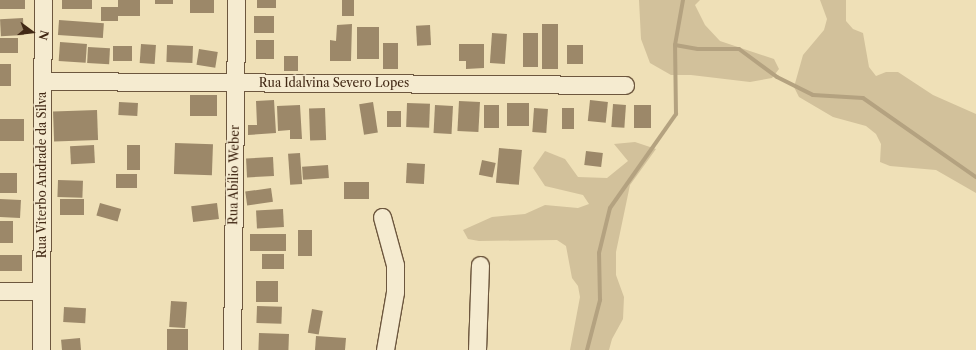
<!DOCTYPE html>
<meta charset="utf-8">
<style>
body{margin:0}
#map{position:relative;width:976px;height:350px;overflow:hidden;background:#efe0b7;font-family:"Libre Caslon Text",serif}
div>[style]{position:absolute}
[style*='--x']{left:calc(var(--x)*1px);top:calc(var(--y)*1px);width:calc(var(--w)*1px);rotate:calc(var(--a)*1deg)}
.green>*{inset:0;background:#d2c19b}
.stream>*{height:4px;margin:-2px;padding:0 2px;transform-origin:2px;border-radius:2px;background:#b4a280}
.building>*{inset:0;background:#9c8869;transform-origin:0 0}
.roads{filter:drop-shadow(1px 0 #6d573e) drop-shadow(-1px 0 #6d573e) drop-shadow(0 1px #6d573e) drop-shadow(0 -1px #6d573e)}
.minor>*{height:17px;margin:-8.5px;padding:0 8.5px;transform-origin:8.5px;border-radius:8.5px;background:#f5ebd0}
span{translate:-50% -50%;white-space:nowrap;text-align:center;line-height:1.15;-webkit-text-stroke:3px #f5ebd0;paint-order:stroke}
.street-label{font-size:12px;color:#422915}
.north{position:absolute;left:12px;top:12px;width:40px;height:40px;-webkit-text-stroke:3px #f5ebd0;paint-order:stroke;rotate:105deg;font-size:11px;font-weight:700;line-height:16px;text-align:center;color:#422915}
.north::after{content:'';display:block;margin:auto;width:14px;height:18px;background:#422915;clip-path:polygon(50% 0,100% 100%,50% 72%,0 100%)}
</style>
<div id="map">
<div class="green">
<div style="clip-path:polygon(639px 0,700px 0,695px 5px,705px 25px,720px 41px,774px 59px,779px 69px,772px 78px,750px 82px,691px 75px,671px 75px,650px 63px,641px 39px)"></div>
<div style="clip-path:polygon(820px 0,846px 0,846px 21px,853px 29px,863px 33px,869px 67px,876px 76px,886px 72px,898px 72px,933px 95px,976px 114px,976px 193px,936px 170px,890px 166px,880px 162px,881px 144px,876px 134px,866px 126px,833px 117px,799px 97px,794px 87px,803px 55px,824px 30px,827px 19px)"></div>
<div style="clip-path:polygon(635px 142px,656px 149px,630px 185px,616px 252px,616px 275px,624px 297px,623px 319px,612px 339px,609px 350px,570px 350px,580px 297px,578px 286px,572px 278px,566px 246px,557px 240px,479px 241px,468px 239px,463px 230px,492px 217px,525px 214px,545px 205px,578px 208px,589px 204px,583px 195px,545px 186px,533px 168px,545px 151px,565px 159px,578px 177px,607px 178px,628px 161px,614px 144px)"></div>
</div>
<div class="stream">
<div style="--x:675;--y:45;--w:23;--a:10"></div>
<div style="--x:698;--y:49;--w:41;--a:0"></div>
<div style="--x:739;--y:49;--w:47;--a:36.4"></div>
<div style="--x:777;--y:77;--w:40;--a:26.6"></div>
<div style="--x:813;--y:95;--w:50;--a:3.4"></div>
<div style="--x:863;--y:98;--w:138;--a:35"></div>
<div style="--x:587;--y:350;--w:52;--a:-75.4"></div>
<div style="--x:600;--y:300;--w:47;--a:-91.2"></div>
<div style="--x:599;--y:253;--w:46;--a:-76.3"></div>
<div style="--x:610;--y:208;--w:115;--a:-54.9"></div>
<div style="--x:676;--y:114;--w:69;--a:-90.8"></div>
<div style="--x:675;--y:45;--w:46;--a:-79.9"></div>
</div>
<div class="building">
<div style="left:0;top:0;width:25px;height:9px"></div>
<div style="left:62px;top:0;width:30px;height:9px"></div>
<div style="left:118px;top:0;width:22px;height:16px"></div>
<div style="left:155px;top:0;width:18px;height:4px"></div>
<div style="left:190px;top:0;width:24px;height:13px"></div>
<div style="left:257px;top:0;width:19px;height:8px"></div>
<div style="left:342px;top:0;width:12px;height:16px"></div>
<div style="left:118px;top:7px;width:14px;height:17px;rotate:90deg"></div>
<div style="left:254px;top:16px;width:20px;height:17px"></div>
<div style="left:23px;top:18px;width:17px;height:23px;rotate:87deg"></div>
<div style="left:59px;top:20px;width:45px;height:15px;rotate:4deg"></div>
<div style="clip-path:polygon(352px 24px,351px 61px,330px 61px,330px 40px,336px 41px,337px 25px)"></div>
<div style="left:542px;top:24px;width:16px;height:45px"></div>
<div style="left:430px;top:25px;width:20px;height:14px;rotate:87deg"></div>
<div style="left:357px;top:27px;width:22px;height:32px"></div>
<div style="left:492px;top:33px;width:15px;height:30px;rotate:4deg"></div>
<div style="left:523px;top:33px;width:15px;height:34px"></div>
<div style="left:0;top:38px;width:18px;height:15px"></div>
<div style="left:256px;top:40px;width:18px;height:19px"></div>
<div style="left:60px;top:42px;width:27px;height:19px;rotate:4deg"></div>
<div style="left:383px;top:43px;width:15px;height:26px"></div>
<div style="left:141px;top:44px;width:15px;height:19px;rotate:4deg"></div>
<div style="clip-path:polygon(459px 44px,484px 44px,484px 68px,466px 69px,466px 61px,459px 61px)"></div>
<div style="left:167px;top:45px;width:26px;height:17px;rotate:2deg"></div>
<div style="left:567px;top:45px;width:16px;height:19px"></div>
<div style="left:113px;top:46px;width:19px;height:15px"></div>
<div style="left:88px;top:47px;width:22px;height:16px;rotate:3deg"></div>
<div style="left:199px;top:49px;width:19px;height:16px;rotate:9deg"></div>
<div style="left:284px;top:56px;width:14px;height:15px"></div>
<div style="left:0;top:64px;width:11px;height:22px"></div>
<div style="left:190px;top:95px;width:27px;height:21px"></div>
<div style="clip-path:polygon(274px 100px,276px 133px,248px 135px,248px 125px,257px 125px,256px 101px)"></div>
<div style="left:590px;top:100px;width:18px;height:21px;rotate:6deg"></div>
<div style="left:459px;top:101px;width:21px;height:30px;rotate:3deg"></div>
<div style="left:119px;top:102px;width:19px;height:13px;rotate:3deg"></div>
<div style="left:373px;top:102px;width:31px;height:14px;rotate:81deg"></div>
<div style="left:407px;top:103px;width:23px;height:24px;rotate:2deg"></div>
<div style="left:507px;top:103px;width:22px;height:23px"></div>
<div style="left:613px;top:104px;width:13px;height:23px;rotate:4deg"></div>
<div style="clip-path:polygon(300px 105px,302px 139px,290px 139px,290px 130px,278px 131px,277px 106px)"></div>
<div style="left:435px;top:105px;width:18px;height:28px;rotate:3deg"></div>
<div style="left:484px;top:105px;width:15px;height:23px"></div>
<div style="left:634px;top:105px;width:17px;height:23px"></div>
<div style="left:325px;top:108px;width:32px;height:16px;rotate:88deg"></div>
<div style="left:534px;top:108px;width:14px;height:24px;rotate:4deg"></div>
<div style="left:562px;top:108px;width:12px;height:21px"></div>
<div style="left:97px;top:110px;width:30px;height:44px;rotate:88deg"></div>
<div style="left:387px;top:111px;width:14px;height:16px"></div>
<div style="left:0;top:119px;width:24px;height:22px"></div>
<div style="left:175px;top:143px;width:38px;height:31px;rotate:2deg"></div>
<div style="left:94px;top:145px;width:18px;height:24px;rotate:87deg"></div>
<div style="left:127px;top:145px;width:13px;height:25px"></div>
<div style="left:499px;top:148px;width:23px;height:35px;rotate:5deg"></div>
<div style="left:586px;top:151px;width:17px;height:14px;rotate:7deg"></div>
<div style="left:300px;top:153px;width:31px;height:12px;rotate:86deg"></div>
<div style="left:273px;top:157px;width:19px;height:27px;rotate:87deg"></div>
<div style="left:482px;top:160px;width:14px;height:15px;rotate:12deg"></div>
<div style="left:407px;top:163px;width:18px;height:20px;rotate:3deg"></div>
<div style="left:328px;top:165px;width:13px;height:26px;rotate:86deg"></div>
<div style="left:0;top:173px;width:17px;height:20px"></div>
<div style="left:116px;top:174px;width:21px;height:14px"></div>
<div style="left:58px;top:180px;width:25px;height:17px;rotate:2deg"></div>
<div style="left:369px;top:182px;width:17px;height:25px;rotate:90deg"></div>
<div style="left:271px;top:188px;width:14px;height:26px;rotate:82deg"></div>
<div style="left:0;top:199px;width:21px;height:18px;rotate:3deg"></div>
<div style="left:84px;top:199px;width:16px;height:24px;rotate:90deg"></div>
<div style="left:100px;top:203px;width:22px;height:13px;rotate:16deg"></div>
<div style="left:217px;top:203px;width:16px;height:26px;rotate:83deg"></div>
<div style="left:283px;top:209px;width:18px;height:27px;rotate:87deg"></div>
<div style="left:0;top:221px;width:13px;height:22px"></div>
<div style="left:298px;top:230px;width:14px;height:26px"></div>
<div style="left:286px;top:234px;width:17px;height:36px;rotate:90deg"></div>
<div style="left:262px;top:254px;width:22px;height:15px"></div>
<div style="left:0;top:255px;width:22px;height:16px"></div>
<div style="left:256px;top:281px;width:22px;height:21px"></div>
<div style="left:171px;top:301px;width:16px;height:26px;rotate:4deg"></div>
<div style="left:257px;top:306px;width:25px;height:17px;rotate:2deg"></div>
<div style="left:64px;top:307px;width:22px;height:15px;rotate:3deg"></div>
<div style="left:312px;top:309px;width:11px;height:24px;rotate:10deg"></div>
<div style="left:167px;top:329px;width:21px;height:21px"></div>
<div style="left:259px;top:333px;width:30px;height:17px;rotate:2deg"></div>
<div style="clip-path:polygon(316px 336px,346px 338px,345px 350px,315px 350px)"></div>
<div style="left:80px;top:338px;width:12px;height:19px;rotate:85deg"></div>
</div>
<div class="roads">
<div class="minor">
<div style="--x:43;--y:81;--w:582;--a:0.39"></div>
<div style="--x:382;--y:217;--w:50;--a:74.8"></div>
<div style="--x:395;--y:265;--w:27;--a:90"></div>
<div style="--x:395;--y:292;--w:59;--a:99.8"></div>
<div style="--x:0;--y:291;--w:41;--a:0"></div>
<div style="--x:41;--y:350;--w:350;--a:-89.7"></div>
<div style="--x:232;--y:350;--w:350;--a:-89.3"></div>
<div style="--x:477;--y:350;--w:85;--a:-88"></div>
</div>
</div>
<div class="street-label">
<span style="left:334px;top:83px">Rua Idalvina Severo Lopes</span>
<span style="left:42px;top:175px;rotate:-90deg">Rua Viterbo Andrade da Silva</span>
<span style="left:234px;top:175px;rotate:-89deg">Rua Abílio Weber</span>
</div>
<div class="north">N</div>
</div>
